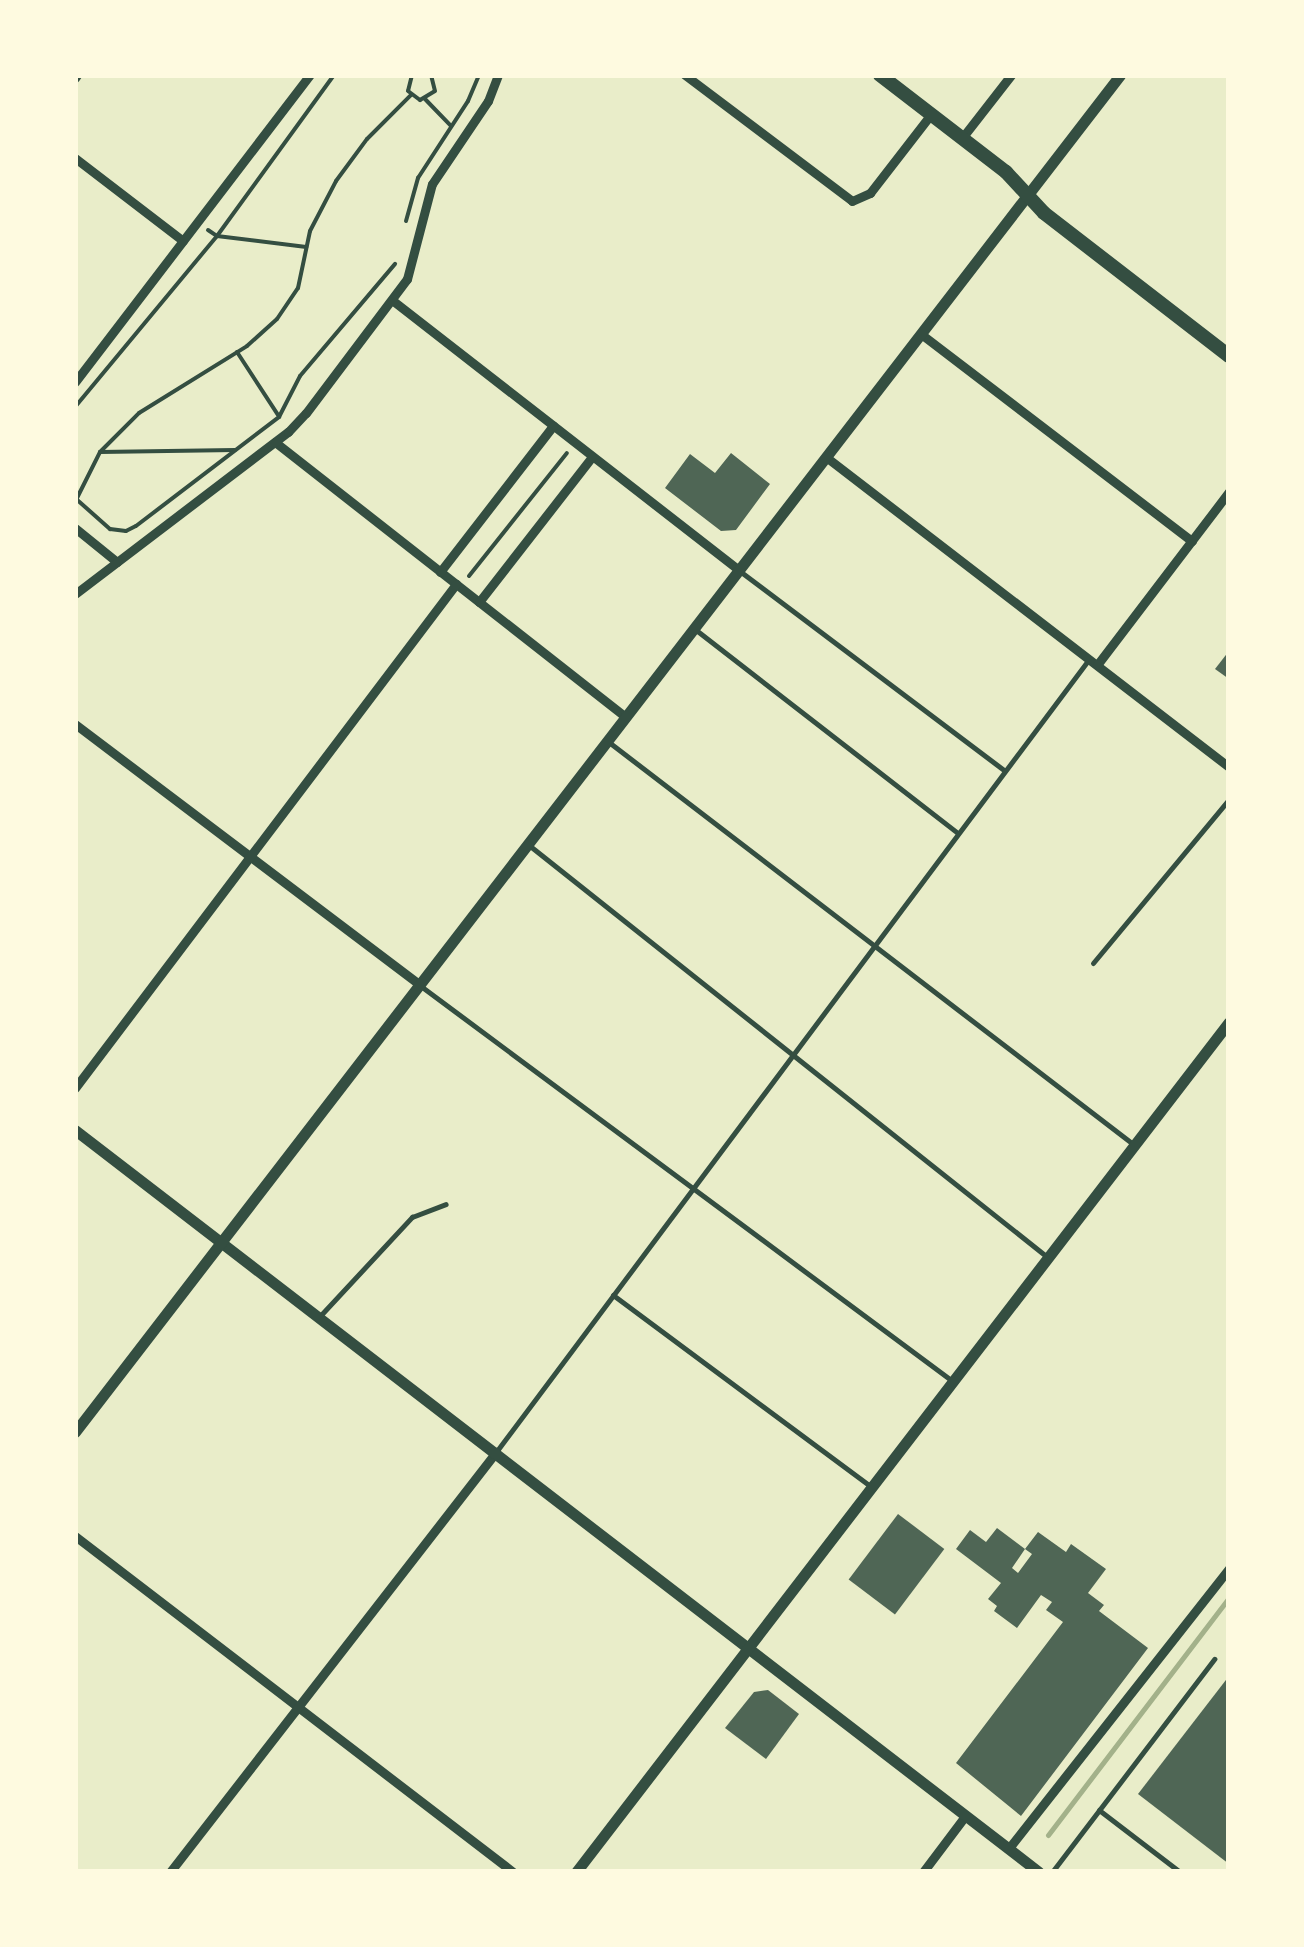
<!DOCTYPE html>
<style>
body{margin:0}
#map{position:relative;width:1304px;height:1947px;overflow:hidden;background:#e9edc9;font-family:"PT Sans Narrow",sans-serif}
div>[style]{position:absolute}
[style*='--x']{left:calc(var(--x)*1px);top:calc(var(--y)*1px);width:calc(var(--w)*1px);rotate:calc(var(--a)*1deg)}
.stream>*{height:5px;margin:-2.5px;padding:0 2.5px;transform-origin:2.5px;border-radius:2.5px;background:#a3b18a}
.building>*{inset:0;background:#4f6655;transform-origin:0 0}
.path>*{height:4px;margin:-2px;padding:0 2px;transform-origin:2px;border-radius:2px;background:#344e41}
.service>*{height:5px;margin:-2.5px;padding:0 2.5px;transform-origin:2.5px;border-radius:2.5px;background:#344e41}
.minor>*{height:9px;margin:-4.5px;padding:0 4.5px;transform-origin:4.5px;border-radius:4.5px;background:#344e41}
.tertiary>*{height:11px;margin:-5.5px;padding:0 5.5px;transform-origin:5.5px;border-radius:5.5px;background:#344e41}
.secondary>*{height:14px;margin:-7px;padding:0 7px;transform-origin:7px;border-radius:7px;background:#344e41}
span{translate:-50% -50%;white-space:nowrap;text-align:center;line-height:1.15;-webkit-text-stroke:8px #fefae0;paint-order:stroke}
.frame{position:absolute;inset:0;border:78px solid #fefae0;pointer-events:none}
</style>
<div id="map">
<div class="stream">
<div style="--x:1048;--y:1835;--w:299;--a:-52.7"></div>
</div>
<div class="building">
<div style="clip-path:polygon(731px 453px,770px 484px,736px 530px,721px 531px,665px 488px,690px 454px,715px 473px)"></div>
<div style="clip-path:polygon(1229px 651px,1229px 679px,1215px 669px)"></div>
<div style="left:898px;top:1514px;width:58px;height:82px;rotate:37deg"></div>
<div style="clip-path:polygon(997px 1528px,1025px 1549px,1012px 1568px,1018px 1573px,1032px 1554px,1025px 1549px,1038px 1532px,1066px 1552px,1071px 1544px,1106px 1569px,1088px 1593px,1104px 1605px,1099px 1611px,1148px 1648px,1021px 1816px,956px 1763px,1063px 1622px,1046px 1610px,1052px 1602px,1041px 1595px,1017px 1628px,994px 1611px,997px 1606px,988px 1599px,1001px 1583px,956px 1549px,970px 1530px,986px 1542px)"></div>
<div style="clip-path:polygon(1229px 1676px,1229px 1864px,1138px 1794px)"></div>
<div style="clip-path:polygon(768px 1690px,799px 1714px,766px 1759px,725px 1728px,754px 1692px)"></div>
</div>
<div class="path">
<div style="--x:412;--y:75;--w:16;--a:104"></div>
<div style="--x:408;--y:91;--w:15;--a:37"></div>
<div style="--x:420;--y:100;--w:17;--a:-31"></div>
<div style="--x:435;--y:91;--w:16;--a:-104"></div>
<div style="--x:425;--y:99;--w:37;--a:46"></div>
<div style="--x:406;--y:221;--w:45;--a:-74.4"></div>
<div style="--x:418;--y:178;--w:92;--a:-57"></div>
<div style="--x:468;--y:101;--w:28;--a:-67"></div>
<div style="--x:208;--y:230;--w:11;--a:34"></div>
<div style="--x:217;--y:236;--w:90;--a:7"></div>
<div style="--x:237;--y:352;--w:75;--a:56.9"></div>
<div style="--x:75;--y:407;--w:222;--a:-50.3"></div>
<div style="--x:217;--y:236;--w:199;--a:-54"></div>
<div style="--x:100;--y:452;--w:135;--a:-0.8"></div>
<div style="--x:75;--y:498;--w:47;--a:41.5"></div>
<div style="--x:110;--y:529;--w:16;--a:7"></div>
<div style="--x:126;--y:531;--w:11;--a:-27"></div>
<div style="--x:136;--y:526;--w:180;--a:-37.3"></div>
<div style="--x:279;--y:417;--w:46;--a:-62.9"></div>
<div style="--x:300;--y:376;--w:147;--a:-49.7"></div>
<div style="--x:77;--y:498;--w:51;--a:-63.4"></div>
<div style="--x:100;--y:452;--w:55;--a:-45"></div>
<div style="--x:139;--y:413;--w:127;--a:-31.8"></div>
<div style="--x:247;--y:346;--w:40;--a:-42"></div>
<div style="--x:277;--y:319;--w:37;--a:-56"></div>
<div style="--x:298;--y:288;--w:58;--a:-78.1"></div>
<div style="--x:310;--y:231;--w:56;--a:-62.5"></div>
<div style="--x:336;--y:181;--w:52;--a:-53.6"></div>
<div style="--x:367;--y:139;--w:62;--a:-45"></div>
<div style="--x:469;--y:576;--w:157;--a:-51.5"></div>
</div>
<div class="service">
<div style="--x:741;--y:572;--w:329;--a:37"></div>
<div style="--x:696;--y:630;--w:331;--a:37.8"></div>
<div style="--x:610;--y:743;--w:659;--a:37.48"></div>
<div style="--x:530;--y:846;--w:659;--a:38.47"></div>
<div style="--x:1093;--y:963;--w:213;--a:-50.3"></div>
<div style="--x:422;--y:987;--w:659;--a:36.61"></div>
<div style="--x:613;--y:1295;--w:322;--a:36.6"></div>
<div style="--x:319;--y:1317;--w:137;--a:-47.1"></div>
<div style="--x:412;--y:1217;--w:36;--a:-21"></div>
<div style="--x:496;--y:1452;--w:990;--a:-53.21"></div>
<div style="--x:1099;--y:1810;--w:102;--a:37.4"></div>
<div style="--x:1052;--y:1872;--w:268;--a:-52.7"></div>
</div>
<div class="minor">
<div style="--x:685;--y:75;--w:209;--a:37"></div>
<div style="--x:852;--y:201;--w:20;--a:-24"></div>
<div style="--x:870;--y:193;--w:100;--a:-52.3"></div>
<div style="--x:75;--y:78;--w:4;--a:-56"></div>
<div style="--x:962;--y:138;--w:80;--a:-52.1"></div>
<div style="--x:75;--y:158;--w:136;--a:37.5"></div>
<div style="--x:392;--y:300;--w:440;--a:37.9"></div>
<div style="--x:921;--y:334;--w:341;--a:37.4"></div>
<div style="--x:75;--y:382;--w:387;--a:-52.6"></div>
<div style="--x:275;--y:442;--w:446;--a:38.1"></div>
<div style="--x:826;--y:457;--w:508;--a:37.57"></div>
<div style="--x:75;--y:528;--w:54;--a:39"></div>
<div style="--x:440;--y:572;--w:185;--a:-52.3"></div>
<div style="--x:75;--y:594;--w:268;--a:-37.3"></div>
<div style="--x:288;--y:432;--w:26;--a:-47"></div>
<div style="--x:306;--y:413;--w:168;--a:-53"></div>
<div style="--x:407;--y:279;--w:98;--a:-75.3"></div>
<div style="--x:432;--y:184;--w:100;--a:-56"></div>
<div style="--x:488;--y:101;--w:28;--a:-69"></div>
<div style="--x:479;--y:602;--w:184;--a:-52.1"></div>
<div style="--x:1097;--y:665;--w:218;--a:-52.7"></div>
<div style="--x:75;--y:724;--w:433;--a:37.1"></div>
<div style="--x:75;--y:1088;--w:632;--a:-52.91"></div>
<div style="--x:75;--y:1536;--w:552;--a:37.49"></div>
<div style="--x:1009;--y:1848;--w:356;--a:-51.8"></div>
<div style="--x:170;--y:1872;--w:532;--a:-52.18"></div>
<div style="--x:923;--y:1872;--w:71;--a:-53"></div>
</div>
<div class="tertiary">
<div style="--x:75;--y:1130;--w:1216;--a:37.59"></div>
<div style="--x:75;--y:1432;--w:1713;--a:-52.4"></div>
<div style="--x:576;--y:1872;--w:1072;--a:-52.47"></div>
</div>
<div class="secondary">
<div style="--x:880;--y:75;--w:159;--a:37.6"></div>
<div style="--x:1006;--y:172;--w:56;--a:47.2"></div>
<div style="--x:1044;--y:213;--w:234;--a:37.7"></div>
</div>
<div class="frame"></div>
</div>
